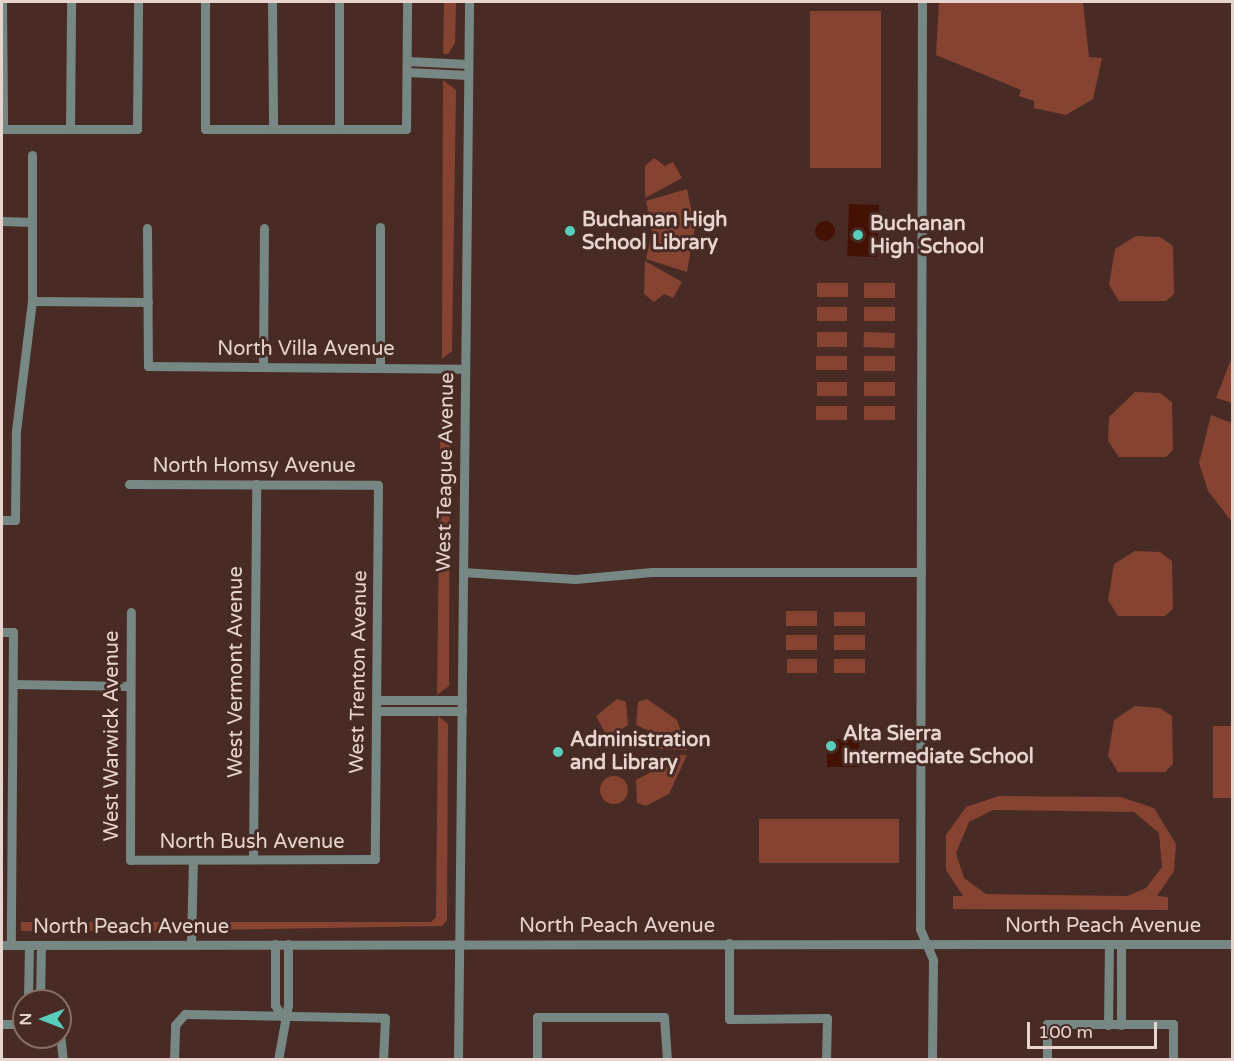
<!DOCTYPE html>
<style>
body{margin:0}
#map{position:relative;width:1234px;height:1061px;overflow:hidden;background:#482b24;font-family:"Varela Round",sans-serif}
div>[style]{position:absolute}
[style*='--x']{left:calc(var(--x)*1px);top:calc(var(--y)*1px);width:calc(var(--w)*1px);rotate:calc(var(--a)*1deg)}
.green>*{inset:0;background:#864332;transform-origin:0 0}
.round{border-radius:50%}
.water>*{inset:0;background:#441105;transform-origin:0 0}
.minor>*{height:9px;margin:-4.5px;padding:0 4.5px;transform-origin:4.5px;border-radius:4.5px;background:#768784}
.dots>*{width:16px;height:16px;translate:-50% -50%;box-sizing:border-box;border:3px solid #482b24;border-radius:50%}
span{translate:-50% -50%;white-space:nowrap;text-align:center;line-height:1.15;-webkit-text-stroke:6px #482b24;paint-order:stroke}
.poi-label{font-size:20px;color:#e8d4cf;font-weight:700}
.left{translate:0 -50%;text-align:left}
.street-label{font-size:20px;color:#e8d4cf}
.frame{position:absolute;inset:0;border:3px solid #e8d4cf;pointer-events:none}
.north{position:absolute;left:12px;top:989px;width:60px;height:60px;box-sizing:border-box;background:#482b24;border:2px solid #886f68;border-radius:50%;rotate:270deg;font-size:16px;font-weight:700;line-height:24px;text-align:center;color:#e8d4cf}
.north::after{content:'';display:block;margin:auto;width:21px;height:27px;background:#5acebc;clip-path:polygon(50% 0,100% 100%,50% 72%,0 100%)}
.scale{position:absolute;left:1027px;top:1022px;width:130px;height:27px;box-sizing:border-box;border:3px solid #e8d4cf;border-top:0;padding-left:8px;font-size:18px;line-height:21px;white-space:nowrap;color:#e8d4cf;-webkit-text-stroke:4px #482b24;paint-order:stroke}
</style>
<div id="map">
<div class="green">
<div style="clip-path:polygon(444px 2px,456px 2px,455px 43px,448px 54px,443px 54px)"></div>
<div style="clip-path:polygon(939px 2px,1083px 2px,1089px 57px,1102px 58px,1093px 99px,1066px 115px,1034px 108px,1034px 101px,1019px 96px,1021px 90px,936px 55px)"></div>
<div style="left:810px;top:11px;width:71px;height:157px"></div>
<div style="clip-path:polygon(443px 80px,456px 90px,452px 351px,442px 359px)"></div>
<div style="clip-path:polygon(654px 158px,665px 166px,673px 162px,682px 178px,645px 198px,645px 166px)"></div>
<div style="clip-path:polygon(687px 189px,695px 227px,687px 272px,646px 259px,652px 232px,646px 201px)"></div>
<div style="clip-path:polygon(1136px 236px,1160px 237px,1173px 246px,1174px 294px,1166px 301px,1119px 301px,1109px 285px,1115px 249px)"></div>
<div style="clip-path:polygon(645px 261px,682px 282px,673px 298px,664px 294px,654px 302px,644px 294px)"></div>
<div style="left:817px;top:283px;width:31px;height:14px"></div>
<div style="left:864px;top:283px;width:31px;height:15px"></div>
<div style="left:817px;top:307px;width:30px;height:14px"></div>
<div style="left:864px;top:307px;width:31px;height:14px"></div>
<div style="left:847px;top:332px;width:15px;height:30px;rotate:90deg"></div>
<div style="left:864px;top:332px;width:31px;height:15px;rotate:2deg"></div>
<div style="left:816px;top:356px;width:31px;height:14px"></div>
<div style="left:864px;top:356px;width:31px;height:15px"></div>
<div style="clip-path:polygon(1232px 357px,1232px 403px,1216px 398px)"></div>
<div style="clip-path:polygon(441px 377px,450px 385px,449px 686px,437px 695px)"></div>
<div style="left:817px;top:382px;width:30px;height:14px"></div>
<div style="left:864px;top:382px;width:31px;height:14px"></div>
<div style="clip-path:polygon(1135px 392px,1160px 393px,1172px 402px,1173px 450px,1166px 457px,1119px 457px,1108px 441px,1109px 417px)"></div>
<div style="left:816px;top:406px;width:31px;height:14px"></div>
<div style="left:864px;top:406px;width:31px;height:14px"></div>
<div style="clip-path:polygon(1211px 415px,1232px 423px,1232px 522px,1208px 491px,1199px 463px)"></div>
<div style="clip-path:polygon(1135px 551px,1160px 552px,1172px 561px,1173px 609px,1165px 616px,1118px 616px,1108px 600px,1114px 564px)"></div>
<div style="left:817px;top:611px;width:15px;height:31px;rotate:90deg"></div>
<div style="left:834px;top:612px;width:31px;height:14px"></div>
<div style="left:786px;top:635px;width:31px;height:15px"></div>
<div style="left:834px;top:635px;width:31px;height:15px"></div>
<div style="left:787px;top:659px;width:30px;height:14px"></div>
<div style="left:834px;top:659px;width:31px;height:14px"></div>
<div style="clip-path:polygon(617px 699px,626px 702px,628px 725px,608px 738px,596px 716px)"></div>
<div style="clip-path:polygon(647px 699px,677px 720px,687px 750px,659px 749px,649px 731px,636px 725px,638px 702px)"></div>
<div style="clip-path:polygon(1135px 706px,1160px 708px,1172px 716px,1173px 764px,1165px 772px,1118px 772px,1108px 756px,1114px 720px)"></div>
<div style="clip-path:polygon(438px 716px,448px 724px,447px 920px,442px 926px,210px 930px,203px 922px,431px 922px,436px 917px)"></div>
<div style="left:1213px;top:726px;width:19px;height:72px"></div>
<div style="clip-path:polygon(687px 755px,669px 794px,646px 806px,637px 803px,636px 780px,653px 771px,659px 756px)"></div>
<div class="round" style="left:600px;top:776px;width:28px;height:28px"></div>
<div style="clip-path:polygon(evenodd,999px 796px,1121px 797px,1154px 808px,1176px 844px,1174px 871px,1157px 896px,1168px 897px,1168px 910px,953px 909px,953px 896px,963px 896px,946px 870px,946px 835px,966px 807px,999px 796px,993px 810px,1134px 812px,1159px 833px,1162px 867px,1146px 888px,1127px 896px,986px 894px,964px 878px,956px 853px,969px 822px,993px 810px)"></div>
<div style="left:759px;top:819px;width:140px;height:44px"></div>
<div style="left:21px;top:922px;width:160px;height:9px"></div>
</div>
<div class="water">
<div style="left:849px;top:204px;width:30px;height:52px;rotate:2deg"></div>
<div class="round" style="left:815px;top:221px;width:20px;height:20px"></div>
<div style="left:859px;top:739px;width:28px;height:32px;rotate:90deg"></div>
</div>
<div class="minor">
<div style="--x:2;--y:2;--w:127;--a:89.5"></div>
<div style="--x:205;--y:2;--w:127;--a:90"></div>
<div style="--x:205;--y:129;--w:201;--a:0"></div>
<div style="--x:406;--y:129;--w:127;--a:-89.5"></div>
<div style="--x:272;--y:2;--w:127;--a:89.5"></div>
<div style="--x:922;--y:2;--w:927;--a:90.12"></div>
<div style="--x:920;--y:929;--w:34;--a:67"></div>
<div style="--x:933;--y:960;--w:100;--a:90.6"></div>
<div style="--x:407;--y:61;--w:61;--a:2.8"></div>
<div style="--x:407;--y:72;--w:61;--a:2.8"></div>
<div style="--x:2;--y:129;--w:135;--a:0"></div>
<div style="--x:137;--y:129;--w:127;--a:-89.5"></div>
<div style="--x:70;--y:129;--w:127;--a:-89.5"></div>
<div style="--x:339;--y:129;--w:127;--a:-90"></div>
<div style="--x:2;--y:221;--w:30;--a:2"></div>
<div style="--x:147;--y:228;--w:138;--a:89.6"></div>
<div style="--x:148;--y:366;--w:317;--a:0.5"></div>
<div style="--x:32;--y:301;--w:116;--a:0.5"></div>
<div style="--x:263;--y:366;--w:138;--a:-89.6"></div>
<div style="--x:380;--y:367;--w:140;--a:-90"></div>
<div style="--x:129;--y:484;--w:249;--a:0.2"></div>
<div style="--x:378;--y:485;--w:374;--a:90.5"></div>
<div style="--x:375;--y:859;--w:245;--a:179.8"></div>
<div style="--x:130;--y:860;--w:248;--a:-89.8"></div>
<div style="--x:2;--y:520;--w:13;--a:0"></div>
<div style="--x:15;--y:520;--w:89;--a:-89.4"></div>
<div style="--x:16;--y:431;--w:131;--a:-83"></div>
<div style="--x:32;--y:301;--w:146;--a:-90"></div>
<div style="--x:463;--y:572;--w:112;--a:3.6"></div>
<div style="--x:575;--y:579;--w:77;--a:-5.2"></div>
<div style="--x:652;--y:572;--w:269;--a:0"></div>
<div style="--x:2;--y:632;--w:11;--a:0"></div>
<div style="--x:13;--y:632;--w:313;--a:90.4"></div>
<div style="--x:13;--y:684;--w:117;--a:1"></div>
<div style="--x:377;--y:700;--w:85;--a:0"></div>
<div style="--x:377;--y:711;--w:85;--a:0"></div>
<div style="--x:253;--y:859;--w:375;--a:-89.5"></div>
<div style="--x:729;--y:943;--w:76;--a:90"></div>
<div style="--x:729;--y:1019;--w:98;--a:-0.6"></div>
<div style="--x:827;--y:1018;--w:42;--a:91.4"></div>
<div style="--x:275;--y:944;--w:61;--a:90"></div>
<div style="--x:275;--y:1005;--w:13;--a:58"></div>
<div style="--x:2;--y:945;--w:1230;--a:-0.05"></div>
<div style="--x:191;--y:945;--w:85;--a:-88.7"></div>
<div style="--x:28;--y:1001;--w:56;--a:-89"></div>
<div style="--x:40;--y:1001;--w:56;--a:-89"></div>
<div style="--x:2;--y:1024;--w:22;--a:0"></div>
<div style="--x:1108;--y:1025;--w:81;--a:-89.3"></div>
<div style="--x:1121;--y:1025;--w:81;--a:-90"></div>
<div style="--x:60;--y:1033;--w:27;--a:84"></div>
<div style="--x:174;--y:1060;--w:35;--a:-88"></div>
<div style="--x:175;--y:1025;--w:15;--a:-48"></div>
<div style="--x:185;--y:1014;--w:200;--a:1.1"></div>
<div style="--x:385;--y:1018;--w:42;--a:92.7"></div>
<div style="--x:278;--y:1060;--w:56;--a:-79.7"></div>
<div style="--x:288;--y:1005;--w:61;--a:-90"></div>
<div style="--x:458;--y:1060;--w:1058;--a:-89.4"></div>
<div style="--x:537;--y:1060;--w:43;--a:-90"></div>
<div style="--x:537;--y:1017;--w:127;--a:0"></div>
<div style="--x:664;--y:1017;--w:43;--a:86"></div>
<div style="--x:1047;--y:1060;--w:36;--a:-90"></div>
<div style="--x:1047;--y:1024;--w:126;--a:0"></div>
<div style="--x:1173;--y:1024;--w:36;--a:90"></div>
</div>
<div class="dots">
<div style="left:570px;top:231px;background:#5acebc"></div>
<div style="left:858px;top:235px;background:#5acebc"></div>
<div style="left:831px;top:746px;background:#5acebc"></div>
<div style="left:558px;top:752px;background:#5acebc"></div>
</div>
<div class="poi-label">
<span class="left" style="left:582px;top:232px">Buchanan High<br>School Library</span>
<span class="left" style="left:870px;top:236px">Buchanan<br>High School</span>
<span class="left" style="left:843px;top:746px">Alta Sierra<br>Intermediate School</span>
<span class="left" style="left:570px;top:752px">Administration<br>and Library</span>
</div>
<div class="street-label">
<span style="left:306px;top:349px">North Villa Avenue</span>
<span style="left:254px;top:466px">North Homsy Avenue</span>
<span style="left:446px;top:472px;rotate:-89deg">West Teague Avenue</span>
<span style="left:236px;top:672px;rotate:-90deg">West Vermont Avenue</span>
<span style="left:359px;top:672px;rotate:-89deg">West Trenton Avenue</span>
<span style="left:112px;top:736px;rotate:-90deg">West Warwick Avenue</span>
<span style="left:252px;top:842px">North Bush Avenue</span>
<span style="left:617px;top:926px">North Peach Avenue</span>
<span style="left:1103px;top:926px">North Peach Avenue</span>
<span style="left:131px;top:927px">North Peach Avenue</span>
</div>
<div class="frame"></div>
<div class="north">N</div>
<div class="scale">100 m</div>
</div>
